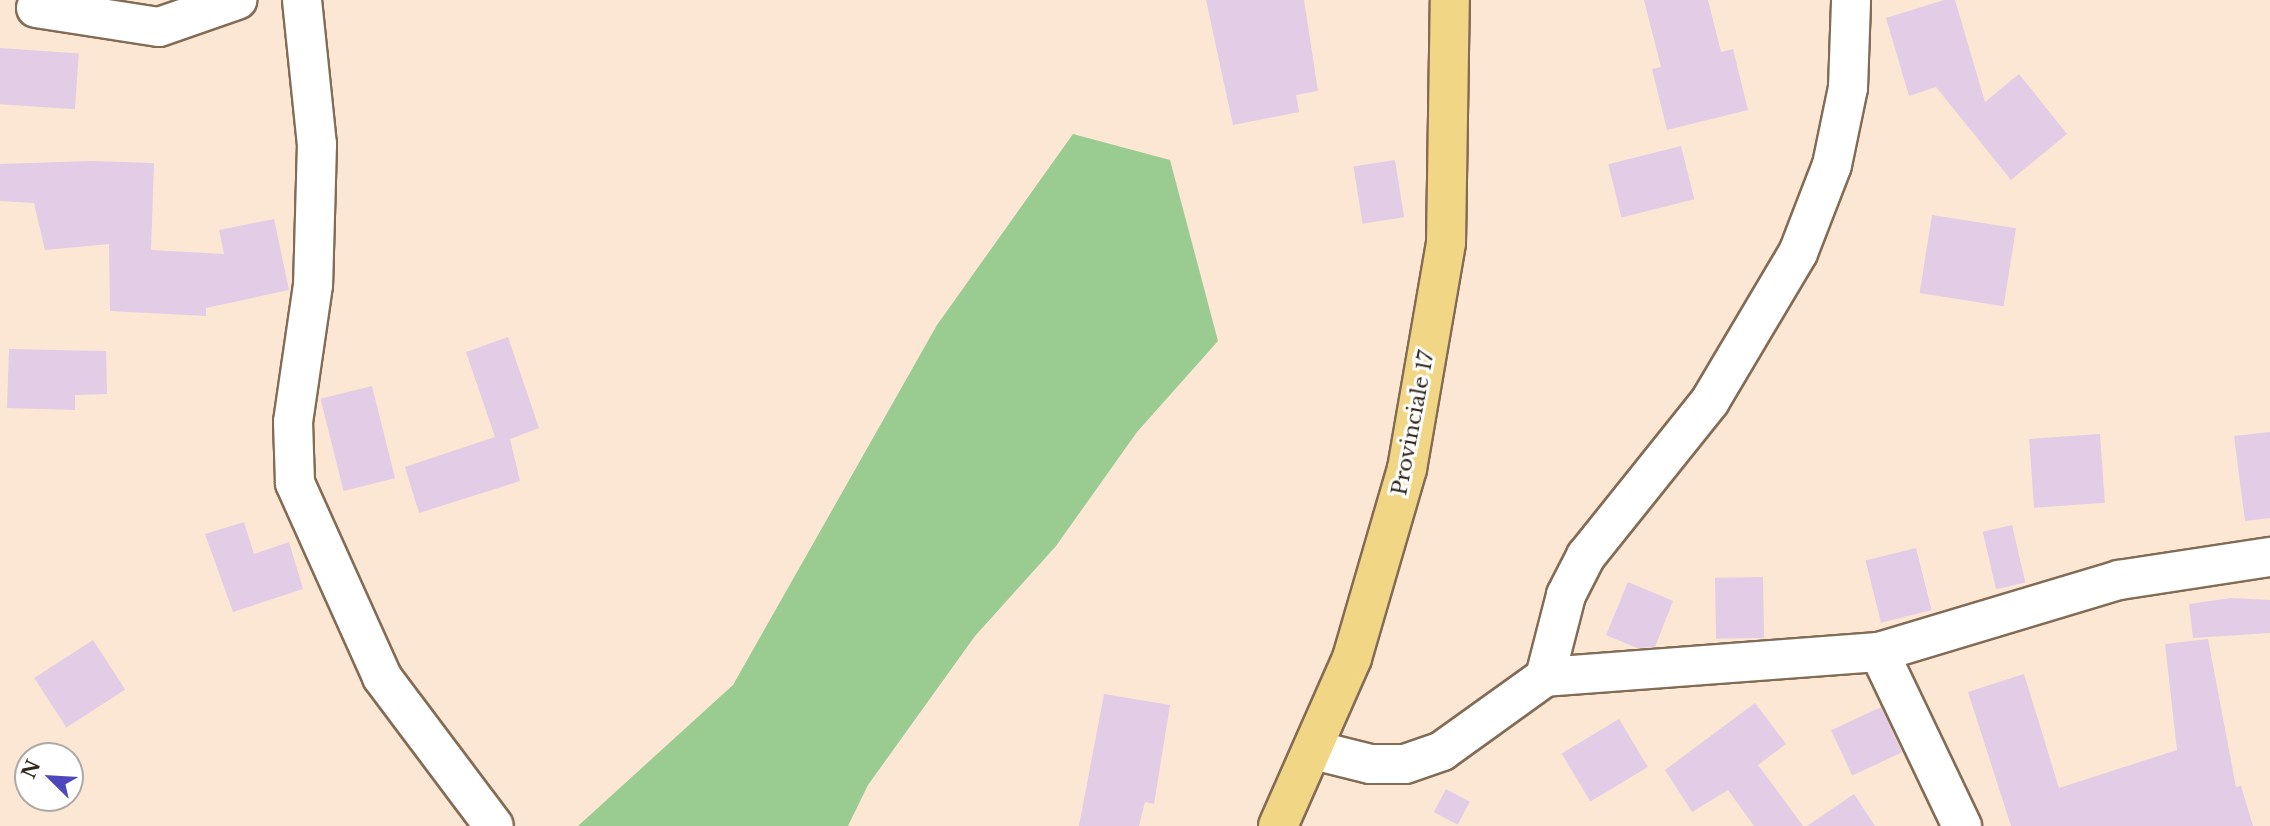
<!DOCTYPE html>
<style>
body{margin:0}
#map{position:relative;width:2270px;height:826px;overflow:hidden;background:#fce7d4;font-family:"Libre Baskerville",serif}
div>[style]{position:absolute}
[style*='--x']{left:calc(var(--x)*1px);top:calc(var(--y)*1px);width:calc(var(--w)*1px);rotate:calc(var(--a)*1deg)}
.forest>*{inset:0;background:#9acb91}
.building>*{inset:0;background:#e3cce6;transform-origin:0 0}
.roads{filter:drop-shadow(2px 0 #836c56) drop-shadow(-2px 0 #836c56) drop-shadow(0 2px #836c56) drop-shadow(0 -2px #836c56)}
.minor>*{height:38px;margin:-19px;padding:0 19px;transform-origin:19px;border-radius:19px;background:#fff}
.major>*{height:38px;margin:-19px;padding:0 19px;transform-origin:19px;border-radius:19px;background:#f1d785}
span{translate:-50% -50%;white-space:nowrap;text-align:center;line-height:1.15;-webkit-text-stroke:6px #fff;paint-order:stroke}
.street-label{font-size:21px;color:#31271e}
.north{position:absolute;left:14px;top:742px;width:70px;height:70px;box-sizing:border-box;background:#fff;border:2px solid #ada9a5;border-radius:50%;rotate:294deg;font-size:19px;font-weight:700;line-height:28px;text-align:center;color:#31271e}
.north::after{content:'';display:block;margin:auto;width:24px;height:32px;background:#4e48bf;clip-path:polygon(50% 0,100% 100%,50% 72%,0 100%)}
</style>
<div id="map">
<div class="forest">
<div style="clip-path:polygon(1073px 134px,1170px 160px,1218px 341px,1137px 432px,1056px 546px,975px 636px,868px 785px,848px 826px,578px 826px,733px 685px,937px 325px)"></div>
</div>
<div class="building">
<div style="clip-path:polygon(1206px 0,1304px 0,1318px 91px,1296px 95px,1299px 112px,1233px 125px)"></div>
<div style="clip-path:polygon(1644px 0,1708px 0,1721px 52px,1733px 49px,1748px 110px,1667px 130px,1652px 69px,1661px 67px)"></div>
<div style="clip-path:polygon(1944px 0,1955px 0,1985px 102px,2019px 74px,2067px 134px,2011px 180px,1936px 87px,1909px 96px,1886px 18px)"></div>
<div style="left:0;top:48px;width:79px;height:56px;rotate:4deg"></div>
<div style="left:1681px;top:146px;width:55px;height:75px;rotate:76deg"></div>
<div style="left:1395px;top:160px;width:58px;height:42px;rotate:81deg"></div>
<div style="clip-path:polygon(91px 161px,154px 163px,151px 250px,224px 254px,219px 230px,274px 219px,289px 290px,206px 308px,206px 316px,110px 311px,109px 244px,45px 250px,34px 203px,0 201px,0 164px)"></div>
<div style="left:1932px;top:215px;width:85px;height:79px;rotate:9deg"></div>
<div style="clip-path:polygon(508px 337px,539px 428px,510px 439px,520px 481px,419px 513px,405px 467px,495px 437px,466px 352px)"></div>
<div style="clip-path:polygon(9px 349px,106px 351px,107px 394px,75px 395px,75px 410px,7px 408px)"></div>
<div style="left:372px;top:386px;width:95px;height:53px;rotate:76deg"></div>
<div style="clip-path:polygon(2270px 432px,2270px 518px,2245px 521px,2234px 436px)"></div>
<div style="left:2100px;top:434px;width:69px;height:71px;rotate:86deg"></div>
<div style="clip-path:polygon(244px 522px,254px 554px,289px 542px,303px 589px,233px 612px,205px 534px)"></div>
<div style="left:2012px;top:525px;width:59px;height:30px;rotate:77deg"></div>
<div style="left:1916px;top:548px;width:64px;height:52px;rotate:76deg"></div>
<div style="left:1763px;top:577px;width:61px;height:48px;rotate:89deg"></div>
<div style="clip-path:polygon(1628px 582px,1673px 601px,1655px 647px,1637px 648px,1606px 635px)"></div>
<div style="clip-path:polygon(2231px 598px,2270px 600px,2270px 633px,2193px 638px,2189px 604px)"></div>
<div style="clip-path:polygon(2208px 639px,2236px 787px,2241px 786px,2253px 826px,2011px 826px,1968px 692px,2024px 674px,2059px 788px,2177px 750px,2165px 644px)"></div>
<div style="left:93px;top:640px;width:59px;height:70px;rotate:57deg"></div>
<div style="clip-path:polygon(1104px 694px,1170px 705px,1154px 804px,1145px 802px,1139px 826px,1079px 826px)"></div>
<div style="clip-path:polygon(1755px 703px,1786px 744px,1758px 765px,1803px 826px,1754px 826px,1728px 790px,1692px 812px,1665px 770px)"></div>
<div style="left:1881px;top:707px;width:50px;height:55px;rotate:65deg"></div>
<div style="left:1619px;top:719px;width:56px;height:67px;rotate:59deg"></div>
<div style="left:1446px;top:789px;width:27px;height:26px;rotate:28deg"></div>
<div style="clip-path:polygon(1854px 794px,1875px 826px,1807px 826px)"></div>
</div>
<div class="roads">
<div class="minor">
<div style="--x:302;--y:0;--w:145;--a:84.1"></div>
<div style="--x:317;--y:144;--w:141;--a:91.6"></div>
<div style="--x:313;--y:285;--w:138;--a:98.3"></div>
<div style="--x:293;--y:422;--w:61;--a:88.1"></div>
<div style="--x:295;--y:483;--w:213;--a:65.8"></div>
<div style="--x:382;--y:677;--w:186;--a:53.1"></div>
<div style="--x:36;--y:8;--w:124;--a:8.8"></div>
<div style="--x:159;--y:27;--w:83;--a:-19.1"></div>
<div style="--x:1879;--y:652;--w:193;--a:64.5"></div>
<div style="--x:1545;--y:677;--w:85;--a:-75.6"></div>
<div style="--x:1566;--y:595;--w:44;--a:-62.9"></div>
<div style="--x:1586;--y:556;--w:198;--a:-51.3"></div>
<div style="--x:1710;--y:401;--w:172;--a:-59.3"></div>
<div style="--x:1798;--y:253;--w:94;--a:-68.9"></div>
<div style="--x:1832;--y:165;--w:79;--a:-78.3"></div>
<div style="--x:1848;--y:88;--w:88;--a:-88"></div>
<div style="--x:1314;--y:750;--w:58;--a:14"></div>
<div style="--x:1370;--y:764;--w:35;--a:0"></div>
<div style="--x:1405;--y:764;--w:39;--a:-19"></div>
<div style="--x:1442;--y:751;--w:127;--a:-35.7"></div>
<div style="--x:1545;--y:677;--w:335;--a:-4.3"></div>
<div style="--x:1879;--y:652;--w:251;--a:-16.7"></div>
<div style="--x:2119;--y:580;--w:153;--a:-8.7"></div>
</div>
<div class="major">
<div style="--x:1278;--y:826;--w:184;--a:-66.2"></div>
<div style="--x:1352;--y:658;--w:197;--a:-73.8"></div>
<div style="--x:1407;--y:469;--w:229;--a:-80.2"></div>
<div style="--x:1446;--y:243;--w:243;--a:-89.1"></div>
</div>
</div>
<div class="street-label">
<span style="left:1413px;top:423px;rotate:-79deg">Provinciale 17</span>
</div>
<div class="north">N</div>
</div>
